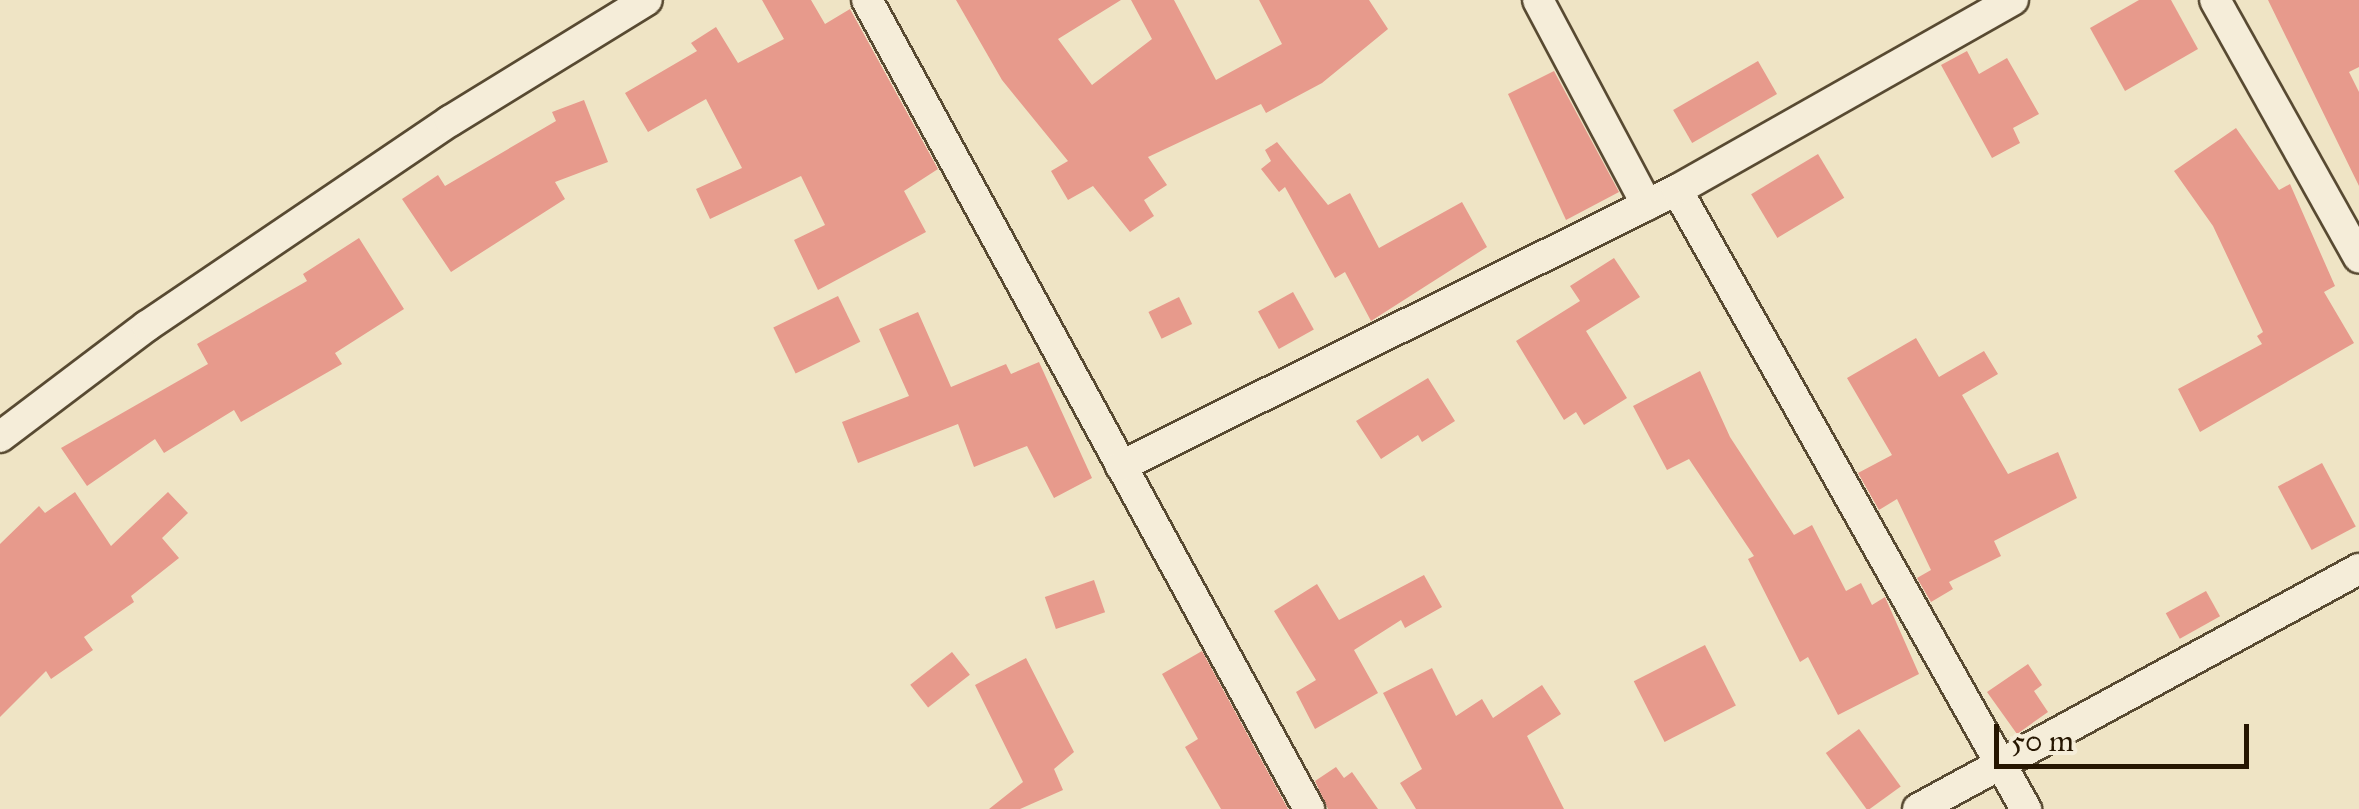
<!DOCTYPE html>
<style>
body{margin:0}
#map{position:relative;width:2359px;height:809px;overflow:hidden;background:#efe4c5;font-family:"IM FELL Great Primer",serif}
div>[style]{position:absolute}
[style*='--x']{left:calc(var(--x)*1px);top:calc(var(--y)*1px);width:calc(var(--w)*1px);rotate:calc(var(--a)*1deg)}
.building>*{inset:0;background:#e79a8c;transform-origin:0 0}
.roads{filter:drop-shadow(2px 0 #584a32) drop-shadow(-2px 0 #584a32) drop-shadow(0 2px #584a32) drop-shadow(0 -2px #584a32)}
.minor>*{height:30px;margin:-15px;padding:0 15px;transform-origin:15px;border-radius:15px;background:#f5edd9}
span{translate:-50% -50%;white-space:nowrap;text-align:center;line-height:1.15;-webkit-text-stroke:10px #f5edd9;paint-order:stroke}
.scale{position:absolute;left:1994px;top:724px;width:255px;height:45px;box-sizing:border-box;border:5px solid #261601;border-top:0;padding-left:12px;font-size:30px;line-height:35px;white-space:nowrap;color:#261601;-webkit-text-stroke:8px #f5edd9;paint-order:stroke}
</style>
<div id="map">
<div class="building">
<div style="clip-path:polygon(762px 0,811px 0,825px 24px,850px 9px,938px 169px,904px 191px,926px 232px,818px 290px,794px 240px,825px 225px,801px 176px,710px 219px,696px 189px,742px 168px,706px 99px,648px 132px,625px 93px,697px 51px,691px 43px,716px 27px,738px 63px,784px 39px)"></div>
<div style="clip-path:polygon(956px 0,1121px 0,1058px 39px,1092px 85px,1152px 39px,1131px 0,1174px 0,1216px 80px,1282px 44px,1259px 0,1369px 0,1388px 29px,1322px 83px,1266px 113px,1261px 104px,1148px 157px,1167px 185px,1144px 200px,1154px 216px,1130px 232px,1093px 186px,1068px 200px,1051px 171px,1068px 161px,1002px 80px)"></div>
<div style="clip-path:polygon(2139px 0,2171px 0,2198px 49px,2125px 91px,2090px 28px)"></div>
<div style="clip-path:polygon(2268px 0,2359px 0,2359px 67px,2349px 72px,2359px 92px,2359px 186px)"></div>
<div style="clip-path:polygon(1967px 51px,1979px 74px,2007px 58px,2039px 114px,2013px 128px,2020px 143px,1992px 158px,1941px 65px)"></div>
<div style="left:1758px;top:61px;width:38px;height:98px;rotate:60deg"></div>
<div style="clip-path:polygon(1554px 71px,1619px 192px,1566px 220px,1508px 94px)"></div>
<div style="clip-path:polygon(584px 100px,608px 162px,555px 182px,565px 199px,451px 272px,402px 199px,438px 175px,445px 186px,556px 121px,552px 112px)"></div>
<div style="clip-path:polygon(2236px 128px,2279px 190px,2290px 184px,2335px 286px,2324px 292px,2354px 343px,2200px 432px,2178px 389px,2262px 344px,2257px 336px,2263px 332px,2213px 226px,2174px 171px)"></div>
<div style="clip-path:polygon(1277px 142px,1328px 205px,1350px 193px,1379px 248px,1462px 202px,1487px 247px,1371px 321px,1345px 272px,1335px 278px,1285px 187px,1279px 192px,1261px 169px,1271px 161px,1265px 150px)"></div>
<div style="left:1818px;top:154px;width:51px;height:78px;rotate:59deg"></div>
<div style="clip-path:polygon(359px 238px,404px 309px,335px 353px,342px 364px,241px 422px,234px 410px,164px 453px,155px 439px,87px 486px,61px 448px,208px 364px,197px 344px,307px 281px,303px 274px)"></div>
<div style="clip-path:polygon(1614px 258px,1640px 297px,1586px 331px,1627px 398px,1584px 425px,1576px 412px,1564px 420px,1516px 341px,1580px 301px,1570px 286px)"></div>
<div style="left:1293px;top:292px;width:43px;height:40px;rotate:61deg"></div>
<div style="left:838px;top:296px;width:51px;height:72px;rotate:64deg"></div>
<div style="left:1179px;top:297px;width:30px;height:34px;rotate:64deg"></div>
<div style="clip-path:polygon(918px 312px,951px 387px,1006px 364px,1011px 374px,1039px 362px,1092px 478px,1054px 498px,1027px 446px,974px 467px,958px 424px,858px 463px,842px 422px,909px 396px,879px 329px)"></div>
<div style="clip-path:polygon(1916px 338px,1939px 377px,1984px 351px,1998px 374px,1962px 395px,2008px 474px,2058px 452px,2077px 498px,1994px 541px,2001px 556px,1949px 582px,1953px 589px,1931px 602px,1917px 578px,1931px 570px,1897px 499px,1879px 510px,1858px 473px,1892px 455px,1847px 378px)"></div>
<div style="clip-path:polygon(1700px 371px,1730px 437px,1794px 535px,1812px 525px,1846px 591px,1861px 583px,1872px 605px,1885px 597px,1919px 674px,1838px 715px,1808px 657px,1800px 662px,1748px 559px,1754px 556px,1689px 459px,1667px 470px,1633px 406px)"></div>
<div style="clip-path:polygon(1428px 378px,1455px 421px,1422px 442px,1418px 435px,1381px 459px,1356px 421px)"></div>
<div style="left:2322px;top:463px;width:72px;height:50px;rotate:62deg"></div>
<div style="clip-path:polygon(75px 492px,111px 546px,168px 492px,188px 513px,162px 538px,179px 558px,131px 596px,134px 602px,84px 637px,93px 650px,51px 679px,46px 671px,0 717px,0 544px,39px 506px,45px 513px)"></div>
<div style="clip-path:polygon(1424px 575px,1442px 607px,1405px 628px,1401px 620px,1354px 650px,1378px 693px,1315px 729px,1296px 692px,1316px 680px,1274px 611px,1317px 584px,1339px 620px)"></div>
<div style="left:1094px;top:580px;width:34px;height:52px;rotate:71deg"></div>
<div style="left:2206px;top:591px;width:29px;height:46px;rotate:61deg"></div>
<div style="left:1705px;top:645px;width:68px;height:80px;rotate:63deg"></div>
<div style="clip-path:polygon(1202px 651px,1288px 809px,1221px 809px,1185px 747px,1198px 739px,1162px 674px)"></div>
<div style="left:952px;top:652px;width:29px;height:53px;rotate:52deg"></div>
<div style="clip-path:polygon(1026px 658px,1074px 752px,1054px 769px,1063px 790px,1020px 809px,989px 809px,1023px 782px,975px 685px)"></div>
<div style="clip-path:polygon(2028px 664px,2042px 685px,2034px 691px,2048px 712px,2017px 734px,1987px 692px)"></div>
<div style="clip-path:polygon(1432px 668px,1456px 716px,1482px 699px,1493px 718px,1542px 685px,1561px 714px,1527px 736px,1564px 809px,1416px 809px,1400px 783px,1422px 769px,1383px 693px)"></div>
<div style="left:1859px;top:729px;width:71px;height:41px;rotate:54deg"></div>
<div style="clip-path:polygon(1336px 767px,1344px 778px,1352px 772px,1378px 809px,1328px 809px,1315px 781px)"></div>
</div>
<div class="roads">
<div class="minor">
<div style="--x:867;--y:0;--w:922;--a:61.35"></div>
<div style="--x:1538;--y:0;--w:232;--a:62"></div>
<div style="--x:2215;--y:0;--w:295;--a:60.8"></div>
<div style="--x:1677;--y:190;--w:711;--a:60.59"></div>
<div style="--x:0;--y:437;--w:184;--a:-37.1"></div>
<div style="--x:147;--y:326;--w:366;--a:-34.1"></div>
<div style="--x:450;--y:121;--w:231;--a:-31.6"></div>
<div style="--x:1121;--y:466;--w:621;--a:-26.4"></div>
<div style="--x:1677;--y:190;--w:386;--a:-29.5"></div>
<div style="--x:1918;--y:809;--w:502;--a:-28.56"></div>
</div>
</div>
<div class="scale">50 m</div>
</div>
